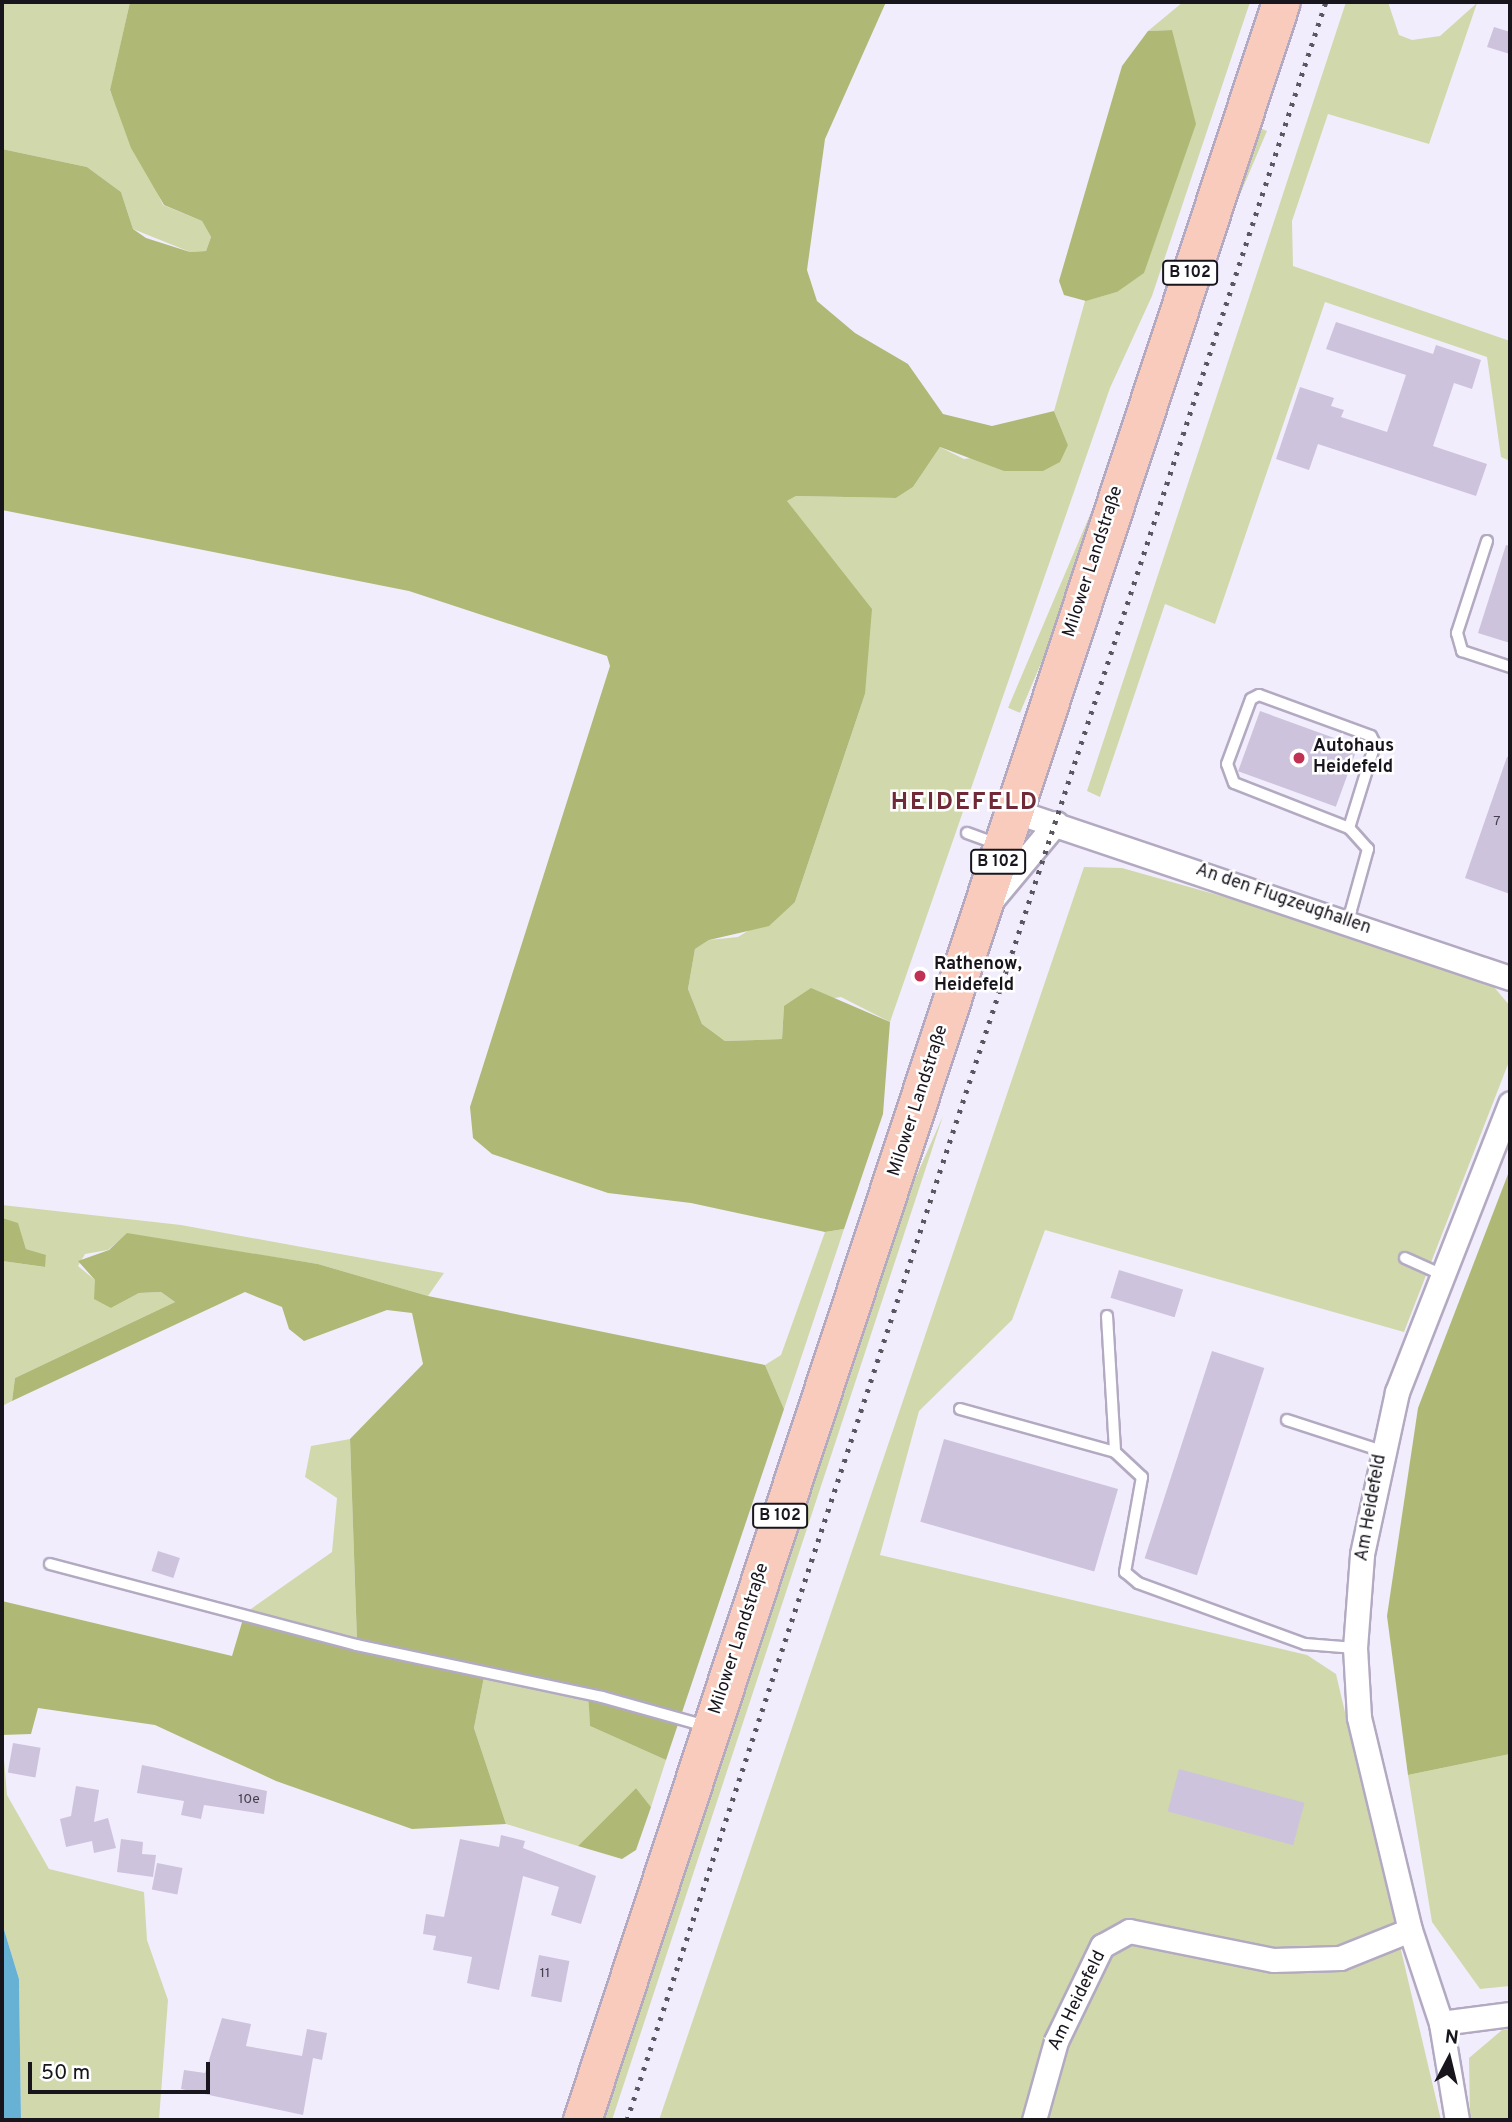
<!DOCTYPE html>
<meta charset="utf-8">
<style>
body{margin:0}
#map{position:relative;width:1512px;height:2122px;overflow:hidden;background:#f2edfc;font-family:Overpass,sans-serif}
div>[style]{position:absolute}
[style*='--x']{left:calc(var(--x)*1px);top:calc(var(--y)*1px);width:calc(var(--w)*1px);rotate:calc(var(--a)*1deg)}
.green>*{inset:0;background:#d1d9ac;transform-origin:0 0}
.forest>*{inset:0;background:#afb975}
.water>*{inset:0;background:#67b1d5}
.building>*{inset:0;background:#cdc3dc;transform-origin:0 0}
.roads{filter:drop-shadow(2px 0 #b3aac2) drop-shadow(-2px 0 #b3aac2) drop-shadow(0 2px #b3aac2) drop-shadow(0 -2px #b3aac2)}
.service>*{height:10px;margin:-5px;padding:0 5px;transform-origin:5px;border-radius:5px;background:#fff}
.minor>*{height:23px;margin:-11.5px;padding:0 11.5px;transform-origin:11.5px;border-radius:11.5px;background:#fff}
.primary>*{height:37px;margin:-18.5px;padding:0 18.5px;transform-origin:18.5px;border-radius:18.5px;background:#f8cbbc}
.rail>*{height:5px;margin-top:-2.5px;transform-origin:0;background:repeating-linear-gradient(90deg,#5a5761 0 3.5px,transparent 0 10.5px)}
.dots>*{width:19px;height:19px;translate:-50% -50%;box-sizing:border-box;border:4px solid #fff;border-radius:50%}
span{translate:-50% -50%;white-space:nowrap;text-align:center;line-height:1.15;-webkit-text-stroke:5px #fff;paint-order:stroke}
.number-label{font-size:14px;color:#45404d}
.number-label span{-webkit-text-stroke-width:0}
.shield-label span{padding:2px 5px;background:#fff;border:2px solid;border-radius:5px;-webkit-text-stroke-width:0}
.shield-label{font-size:16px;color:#18151d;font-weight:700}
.street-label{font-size:18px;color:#18151d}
.poi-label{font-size:18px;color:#18151d;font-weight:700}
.left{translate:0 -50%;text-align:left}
.district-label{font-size:24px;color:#702a37;font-weight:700;letter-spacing:2px}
.frame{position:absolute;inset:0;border:4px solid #18151d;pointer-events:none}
.north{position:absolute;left:1414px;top:2024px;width:70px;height:70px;-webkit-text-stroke:5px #fff;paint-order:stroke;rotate:7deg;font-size:19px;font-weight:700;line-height:28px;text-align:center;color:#18151d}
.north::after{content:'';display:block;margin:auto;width:24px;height:32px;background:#18151d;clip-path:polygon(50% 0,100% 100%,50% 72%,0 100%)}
.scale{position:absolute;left:28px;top:2062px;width:182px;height:32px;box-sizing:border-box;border:4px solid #18151d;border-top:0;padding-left:9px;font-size:21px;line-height:24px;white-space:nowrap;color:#18151d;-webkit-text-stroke:5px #fff;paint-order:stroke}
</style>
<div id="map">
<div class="green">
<div style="clip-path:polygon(2px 2px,130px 2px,110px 91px,163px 205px,202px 221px,211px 237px,206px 251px,190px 252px,133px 229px,121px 192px,87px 167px,2px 149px)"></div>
<div style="clip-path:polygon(1183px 2px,1250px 2px,1152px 296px,1110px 388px,890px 1022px,841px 997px,784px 1006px,782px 1039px,725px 1041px,702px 1024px,688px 989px,695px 949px,709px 940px,738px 937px,795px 902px,865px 694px,787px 501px,796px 496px,896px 498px,913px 487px,940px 447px,964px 459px,1068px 445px,1054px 411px,1085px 301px,1117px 292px,1171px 30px,1148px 31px)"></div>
<div style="clip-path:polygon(1346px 2px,1388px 2px,1399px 35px,1412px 40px,1440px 36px,1477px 3px,1429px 144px,1328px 114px,1292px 221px,1293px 266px,1510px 341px,1510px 461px,1501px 457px,1487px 357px,1325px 302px,1215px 624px,1165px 604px,1100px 797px,1087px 791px)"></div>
<div style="left:1255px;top:126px;width:13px;height:632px;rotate:23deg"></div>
<div style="clip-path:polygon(1084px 867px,1122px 868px,1239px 901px,1494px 987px,1510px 1006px,1510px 1059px,1404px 1332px,1045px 1230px,1012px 1320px,919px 1411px,880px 1555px,1307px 1655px,1336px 1674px,1441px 2120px,659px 2120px)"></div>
<div style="clip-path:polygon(943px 1116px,612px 2120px,599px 2120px,903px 1206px)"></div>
<div style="clip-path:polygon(2px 1205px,181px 1225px,444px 1273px,428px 1296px,318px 1264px,127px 1234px,108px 1250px,85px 1254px,78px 1266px,95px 1280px,111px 1308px,139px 1293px,161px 1292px,175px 1302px,15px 1378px,12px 1401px,2px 1406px,2px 1261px,44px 1267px,46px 1256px,26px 1249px,20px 1230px,2px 1218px)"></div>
<div style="clip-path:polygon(844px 1229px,784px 1409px,765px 1365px,781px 1355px,825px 1232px)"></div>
<div style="clip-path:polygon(350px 1439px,357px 1641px,248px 1611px,332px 1552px,337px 1498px,305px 1477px,311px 1446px)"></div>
<div style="clip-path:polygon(484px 1677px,589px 1696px,590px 1726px,666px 1760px,651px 1807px,636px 1788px,578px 1846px,506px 1824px,474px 1728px)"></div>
<div style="clip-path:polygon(2px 1735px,7px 1795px,49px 1869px,144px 1892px,147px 1940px,168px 2000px,159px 2120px,21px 2120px,19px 1979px,2px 1923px)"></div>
<div style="clip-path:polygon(1510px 1754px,1510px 1986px,1480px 1989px,1432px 1922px,1408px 1775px)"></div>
<div style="clip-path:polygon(1510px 2029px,1510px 2120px,1470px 2120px,1469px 2058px,1502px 2030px)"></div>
</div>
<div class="forest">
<div style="clip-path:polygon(130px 2px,886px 2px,825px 139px,807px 270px,817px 301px,855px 333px,908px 364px,943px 414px,992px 426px,1054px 411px,1068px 445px,1060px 462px,1043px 471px,1004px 471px,940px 447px,913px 487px,896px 498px,796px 496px,787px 501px,872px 609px,865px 694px,795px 902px,769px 926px,709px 940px,695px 949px,688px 989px,702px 1024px,725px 1041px,782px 1039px,784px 1006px,811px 988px,890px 1022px,883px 1114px,844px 1229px,825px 1232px,691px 1203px,608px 1193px,492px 1154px,473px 1138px,470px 1107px,610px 666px,607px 656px,409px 591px,2px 510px,2px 149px,87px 167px,121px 192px,133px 229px,146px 238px,190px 252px,206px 251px,211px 237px,202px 221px,164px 205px,131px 148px,110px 90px)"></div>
<div style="clip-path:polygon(1172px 30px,1196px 124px,1144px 273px,1117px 292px,1086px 301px,1064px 295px,1059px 281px,1122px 66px,1148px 31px)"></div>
<div style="clip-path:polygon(1510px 1169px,1510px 1754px,1408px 1775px,1387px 1616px,1418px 1408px)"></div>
<div style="clip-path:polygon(2px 1218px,18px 1223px,26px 1249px,46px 1255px,45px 1267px,2px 1261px)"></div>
<div style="clip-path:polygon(127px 1233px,318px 1264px,428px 1296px,765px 1365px,784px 1409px,666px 1760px,590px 1726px,588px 1690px,357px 1641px,350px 1439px,423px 1364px,412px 1313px,387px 1310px,304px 1341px,289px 1329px,282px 1307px,245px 1292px,12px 1401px,15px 1378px,175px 1302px,161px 1292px,139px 1293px,111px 1308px,94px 1299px,95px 1280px,78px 1261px,109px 1250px)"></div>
<div style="clip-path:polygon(2px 1601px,232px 1656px,243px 1619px,484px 1677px,474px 1728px,506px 1824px,412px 1829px,276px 1781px,155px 1725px,38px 1708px,31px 1734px,2px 1735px)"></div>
<div style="clip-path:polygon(636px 1788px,651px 1807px,636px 1850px,622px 1859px,578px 1846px)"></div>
</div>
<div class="water">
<div style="clip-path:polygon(2px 1923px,19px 1979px,21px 2120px,2px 2120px)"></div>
</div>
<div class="building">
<div style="clip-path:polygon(1494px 27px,1510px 32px,1510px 54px,1487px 47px)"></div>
<div style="clip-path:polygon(1336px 322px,1433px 354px,1436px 345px,1481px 360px,1472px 389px,1454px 383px,1433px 446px,1487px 464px,1476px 496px,1318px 444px,1309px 470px,1276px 459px,1300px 387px,1334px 398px,1331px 406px,1344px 410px,1341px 417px,1387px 432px,1406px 375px,1326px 349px)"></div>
<div style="clip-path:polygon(1506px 545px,1510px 546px,1510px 643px,1478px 633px)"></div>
<div style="left:1260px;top:711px;width:104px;height:64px;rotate:20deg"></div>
<div style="clip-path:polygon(1507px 757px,1510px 757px,1510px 894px,1465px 878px)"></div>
<div style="left:1119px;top:1270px;width:67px;height:29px;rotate:17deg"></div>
<div style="left:1212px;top:1351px;width:55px;height:218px;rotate:18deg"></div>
<div style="left:944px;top:1439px;width:181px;height:86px;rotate:16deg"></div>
<div style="left:158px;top:1551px;width:23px;height:21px;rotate:18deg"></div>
<div style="left:13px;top:1743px;width:28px;height:30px;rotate:10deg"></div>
<div style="clip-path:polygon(142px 1765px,267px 1791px,264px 1814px,204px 1805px,201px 1819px,181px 1815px,184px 1801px,137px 1793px)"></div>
<div style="left:1179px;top:1769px;width:130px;height:44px;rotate:15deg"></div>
<div style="clip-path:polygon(76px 1786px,99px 1790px,94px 1822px,108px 1818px,116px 1848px,94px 1853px,92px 1841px,66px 1847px,60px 1819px,71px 1816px)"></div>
<div style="clip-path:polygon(501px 1835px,525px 1841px,523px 1848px,596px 1876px,581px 1924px,551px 1915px,559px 1887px,523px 1876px,499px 1990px,467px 1983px,472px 1957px,433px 1950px,436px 1936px,423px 1934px,426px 1914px,444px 1917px,460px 1839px,499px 1847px)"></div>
<div style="clip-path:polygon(121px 1839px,143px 1842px,142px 1854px,156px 1855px,153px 1877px,117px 1872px)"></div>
<div style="left:157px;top:1863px;width:26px;height:27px;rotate:11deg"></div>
<div style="left:539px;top:1955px;width:31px;height:42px;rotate:11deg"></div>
<div style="clip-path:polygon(222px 2018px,251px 2024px,246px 2046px,302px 2056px,307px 2029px,327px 2033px,322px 2060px,313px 2058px,303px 2115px,181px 2089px,184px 2070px,205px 2073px)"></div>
</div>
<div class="roads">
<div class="service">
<div style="--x:1487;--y:541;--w:97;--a:108.1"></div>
<div style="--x:1457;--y:633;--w:19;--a:74"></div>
<div style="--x:1462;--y:651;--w:51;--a:18.4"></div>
<div style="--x:967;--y:833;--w:32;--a:20"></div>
<div style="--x:1348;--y:921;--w:75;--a:-74.5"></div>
<div style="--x:1368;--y:849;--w:28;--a:-132"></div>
<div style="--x:1349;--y:828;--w:123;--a:-158.6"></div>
<div style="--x:1234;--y:783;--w:20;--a:-110"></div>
<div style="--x:1227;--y:764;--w:69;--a:-69.7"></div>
<div style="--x:1251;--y:699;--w:9;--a:-27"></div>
<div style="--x:1259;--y:695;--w:119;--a:20.1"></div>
<div style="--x:1371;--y:736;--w:9;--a:63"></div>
<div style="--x:1375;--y:744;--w:88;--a:107.2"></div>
<div style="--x:1405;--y:1258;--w:42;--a:24.1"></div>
<div style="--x:1107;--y:1316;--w:136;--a:86.6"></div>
<div style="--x:960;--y:1409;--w:161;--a:15.5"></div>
<div style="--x:1115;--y:1452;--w:37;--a:43"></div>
<div style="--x:1142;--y:1477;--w:97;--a:100.1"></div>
<div style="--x:1125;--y:1572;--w:17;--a:40"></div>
<div style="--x:1138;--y:1583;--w:178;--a:20.1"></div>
<div style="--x:1305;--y:1644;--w:50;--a:4.6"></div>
<div style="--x:1287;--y:1420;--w:100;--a:18.1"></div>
<div style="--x:50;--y:1564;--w:317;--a:14.8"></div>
<div style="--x:356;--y:1645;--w:251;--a:11.9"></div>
<div style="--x:602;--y:1697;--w:108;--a:15.6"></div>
</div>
<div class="minor">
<div style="--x:1014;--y:811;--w:523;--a:18.61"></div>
<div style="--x:990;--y:902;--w:103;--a:-50.1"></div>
<div style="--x:1441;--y:2023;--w:70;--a:-7.4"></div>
<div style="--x:1034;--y:2120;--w:82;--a:-74.4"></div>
<div style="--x:1056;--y:2041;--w:106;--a:-64.2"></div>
<div style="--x:1102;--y:1946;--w:31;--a:-29"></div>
<div style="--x:1129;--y:1931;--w:147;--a:11.4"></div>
<div style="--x:1273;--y:1960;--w:67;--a:-1.7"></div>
<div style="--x:1340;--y:1958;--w:75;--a:-21.8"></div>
<div style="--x:1457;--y:2120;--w:98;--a:-99.4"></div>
<div style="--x:1441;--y:2023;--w:98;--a:-108.4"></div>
<div style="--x:1410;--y:1930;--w:219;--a:-103.5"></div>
<div style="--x:1359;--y:1717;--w:69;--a:-93.3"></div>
<div style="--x:1355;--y:1648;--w:94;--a:-85.7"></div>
<div style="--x:1362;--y:1554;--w:166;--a:-77.8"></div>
<div style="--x:1397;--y:1392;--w:310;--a:-68.6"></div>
</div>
<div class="primary">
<div style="--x:582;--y:2120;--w:2230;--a:-71.74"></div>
</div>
</div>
<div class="rail">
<div style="--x:627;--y:2120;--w:2230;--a:-71.74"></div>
</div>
<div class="dots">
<div style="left:1299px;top:758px;background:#c13154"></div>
<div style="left:920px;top:976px;background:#c13154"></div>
</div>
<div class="number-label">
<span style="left:1497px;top:822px">7</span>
<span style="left:249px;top:1800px">10e</span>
<span style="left:545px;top:1974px">11</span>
</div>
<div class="shield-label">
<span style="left:1190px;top:273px">B 102</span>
<span style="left:998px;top:862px">B 102</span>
<span style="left:780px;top:1516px">B 102</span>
</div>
<div class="street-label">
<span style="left:1094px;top:562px;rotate:-72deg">Milower Landstraße</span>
<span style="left:1283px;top:900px;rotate:19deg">An den Flugzeughallen</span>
<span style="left:919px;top:1101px;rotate:-72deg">Milower Landstraße</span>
<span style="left:1372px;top:1508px;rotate:-80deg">Am Heidefeld</span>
<span style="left:740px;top:1639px;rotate:-72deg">Milower Landstraße</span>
<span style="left:1078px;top:2001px;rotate:-64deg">Am Heidefeld</span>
</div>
<div class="poi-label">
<span class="left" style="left:1313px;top:758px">Autohaus<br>Heidefeld</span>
<span class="left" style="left:934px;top:976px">Rathenow,<br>Heidefeld</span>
</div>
<div class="district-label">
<span style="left:965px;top:804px">HEIDEFELD</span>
</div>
<div class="frame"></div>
<div class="north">N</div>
<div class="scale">50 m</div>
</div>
